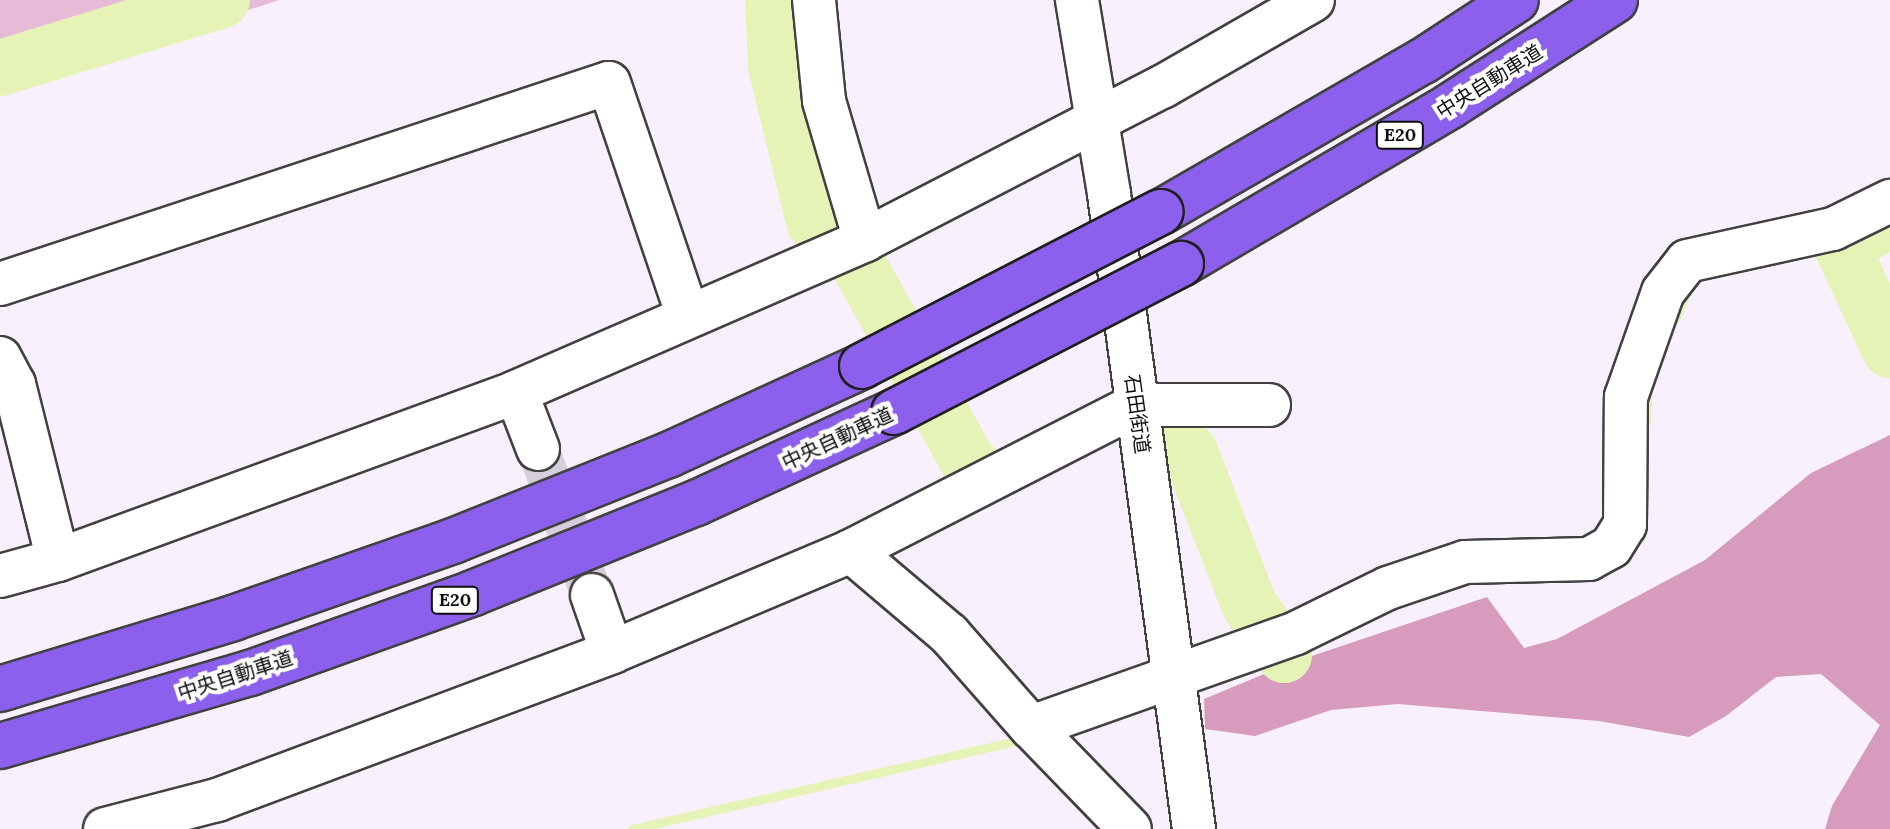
<!DOCTYPE html>
<meta charset="utf-8">
<style>
body{margin:0}
#map{position:relative;width:1890px;height:829px;overflow:hidden;background:#f9f0fe;font-family:Lora,"Noto Sans JP",serif}
div>[style]{position:absolute}
[style*='--x']{left:calc(var(--x)*1px);top:calc(var(--y)*1px);width:calc(var(--w)*1px);rotate:calc(var(--a)*1deg)}
.green>*{inset:0;background:#e7bbd8}
.forest>*{inset:0;background:#d79bbe}
.stream>*{height:9px;margin:-4.5px;padding:0 4.5px;transform-origin:4.5px;border-radius:4.5px;background:#e5f3b7}
.river>*{height:56px;margin:-28px;padding:0 28px;transform-origin:28px;border-radius:28px;background:#e5f3b7}
.minor-tunnel>*{height:42px;margin-top:-21px;transform-origin:0;background:repeating-linear-gradient(90deg,#d6ceda 0 42px,transparent 0 63px)}
.roads{filter:drop-shadow(2px 0 #414141) drop-shadow(-2px 0 #414141) drop-shadow(0 2px #414141) drop-shadow(0 -2px #414141)}
.minor>*{height:42px;margin:-21px;padding:0 21px;transform-origin:21px;border-radius:21px;background:#fff}
.highway>*{height:44px;margin:-22px;padding:0 22px;transform-origin:22px;border-radius:22px;background:#8c60ec}
.bridges{filter:drop-shadow(2px 0 #1f1f1f) drop-shadow(-2px 0 #1f1f1f) drop-shadow(0 2px #1f1f1f) drop-shadow(0 -2px #1f1f1f)}
.highway-bridge>*{height:44px;margin:-22px;padding:0 22px;transform-origin:22px;border-radius:22px;background:#8c60ec}
span{translate:-50% -50%;white-space:nowrap;text-align:center;line-height:1.15;-webkit-text-stroke:8px #fff;paint-order:stroke}
.shield-label span{padding:2px 6px;background:#fff;border:2px solid;border-radius:6px;-webkit-text-stroke-width:0}
.shield-label{font-size:18px;color:#0e0e0e;font-weight:700}
.street-label{font-size:20px;color:#0e0e0e}
</style>
<div id="map">
<div class="green">
<div style="clip-path:polygon(0 0,279px 0,0 91px)"></div>
</div>
<div class="forest">
<div style="clip-path:polygon(1890px 435px,1890px 829px,1825px 829px,1832px 806px,1880px 725px,1821px 674px,1776px 677px,1726px 716px,1689px 737px,1599px 721px,1398px 704px,1331px 710px,1255px 736px,1205px 729px,1204px 699px,1288px 664px,1487px 597px,1524px 648px,1557px 639px,1705px 560px,1811px 473px)"></div>
</div>
<div class="stream">
<div style="--x:1675;--y:319;--w:33;--a:-67"></div>
<div style="--x:1646;--y:422;--w:33;--a:-87"></div>
<div style="--x:632;--y:829;--w:402;--a:-12.9"></div>
</div>
<div class="river">
<div style="--x:773;--y:0;--w:66;--a:87.4"></div>
<div style="--x:776;--y:66;--w:161;--a:76.3"></div>
<div style="--x:0;--y:68;--w:232;--a:-17"></div>
<div style="--x:1890;--y:220;--w:55;--a:150.6"></div>
<div style="--x:1842;--y:247;--w:114;--a:65"></div>
<div style="--x:860;--y:267;--w:223;--a:61"></div>
<div style="--x:968;--y:462;--w:12;--a:42"></div>
<div style="--x:1167;--y:439;--w:26;--a:29"></div>
<div style="--x:1190;--y:452;--w:163;--a:68.8"></div>
<div style="--x:1249;--y:604;--w:62;--a:55.5"></div>
</div>
<div class="minor-tunnel">
<div style="--x:538;--y:449;--w:156;--a:69.7"></div>
</div>
<div class="roads">
<div class="minor">
<div style="--x:814;--y:0;--w:101;--a:84.3"></div>
<div style="--x:824;--y:101;--w:145;--a:73.6"></div>
<div style="--x:1077;--y:0;--w:197;--a:80.6"></div>
<div style="--x:1109;--y:194;--w:641;--a:82.38"></div>
<div style="--x:0;--y:284;--w:641;--a:-18.27"></div>
<div style="--x:609;--y:83;--w:246;--a:71.3"></div>
<div style="--x:0;--y:358;--w:30;--a:62"></div>
<div style="--x:14;--y:384;--w:181;--a:76"></div>
<div style="--x:516;--y:392;--w:61;--a:68.9"></div>
<div style="--x:851;--y:551;--w:128;--a:40.3"></div>
<div style="--x:949;--y:634;--w:124;--a:48.6"></div>
<div style="--x:1031;--y:727;--w:142;--a:45.9"></div>
<div style="--x:0;--y:576;--w:60;--a:-15.4"></div>
<div style="--x:58;--y:560;--w:488;--a:-20.1"></div>
<div style="--x:516;--y:392;--w:381;--a:-23.5"></div>
<div style="--x:865;--y:240;--w:334;--a:-27.3"></div>
<div style="--x:1162;--y:87;--w:174;--a:-29.9"></div>
<div style="--x:592;--y:595;--w:60;--a:70.7"></div>
<div style="--x:1031;--y:727;--w:281;--a:-19.5"></div>
<div style="--x:1296;--y:633;--w:102;--a:-26.1"></div>
<div style="--x:1388;--y:588;--w:81;--a:-18.7"></div>
<div style="--x:1465;--y:562;--w:124;--a:-1.4"></div>
<div style="--x:1589;--y:559;--w:25;--a:-29"></div>
<div style="--x:1611;--y:547;--w:26;--a:-58"></div>
<div style="--x:1625;--y:525;--w:128;--a:-89.6"></div>
<div style="--x:1626;--y:397;--w:111;--a:-70.6"></div>
<div style="--x:1663;--y:292;--w:39;--a:-52"></div>
<div style="--x:1687;--y:261;--w:149;--a:-12.4"></div>
<div style="--x:1833;--y:229;--w:64;--a:-26.2"></div>
<div style="--x:105;--y:829;--w:116;--a:-14.5"></div>
<div style="--x:217;--y:800;--w:422;--a:-20.5"></div>
<div style="--x:612;--y:652;--w:259;--a:-22.9"></div>
<div style="--x:851;--y:551;--w:320;--a:-27.1"></div>
<div style="--x:1136;--y:405;--w:133;--a:0"></div>
</div>
<div class="highway">
<div style="--x:1161;--y:212;--w:302;--a:-30"></div>
<div style="--x:1423;--y:61;--w:111;--a:-33.3"></div>
<div style="--x:1181;--y:264;--w:312;--a:-30.4"></div>
<div style="--x:1450;--y:106;--w:196;--a:-32.7"></div>
<div style="--x:0;--y:689;--w:244;--a:-16.9"></div>
<div style="--x:233;--y:618;--w:233;--a:-19.3"></div>
<div style="--x:453;--y:541;--w:232;--a:-21.8"></div>
<div style="--x:668;--y:455;--w:213;--a:-24.6"></div>
<div style="--x:0;--y:746;--w:260;--a:-16.3"></div>
<div style="--x:250;--y:673;--w:237;--a:-19.7"></div>
<div style="--x:473;--y:593;--w:240;--a:-22"></div>
<div style="--x:696;--y:503;--w:218;--a:-24.7"></div>
</div>
</div>
<div class="bridges">
<div class="highway-bridge">
<div style="--x:862;--y:366;--w:336;--a:-27.3"></div>
<div style="--x:894;--y:412;--w:323;--a:-27.3"></div>
</div>
</div>
<div class="shield-label">
<span style="left:1400px;top:135px">E20</span>
<span style="left:455px;top:600px">E20</span>
</div>
<div class="street-label">
<span style="left:1489px;top:81px;rotate:-32deg">中央自動車道</span>
<span style="left:1138px;top:414px;rotate:82deg">石田街道</span>
<span style="left:837px;top:438px;rotate:-25deg">中央自動車道</span>
<span style="left:235px;top:675px;rotate:-18deg">中央自動車道</span>
</div>
</div>
